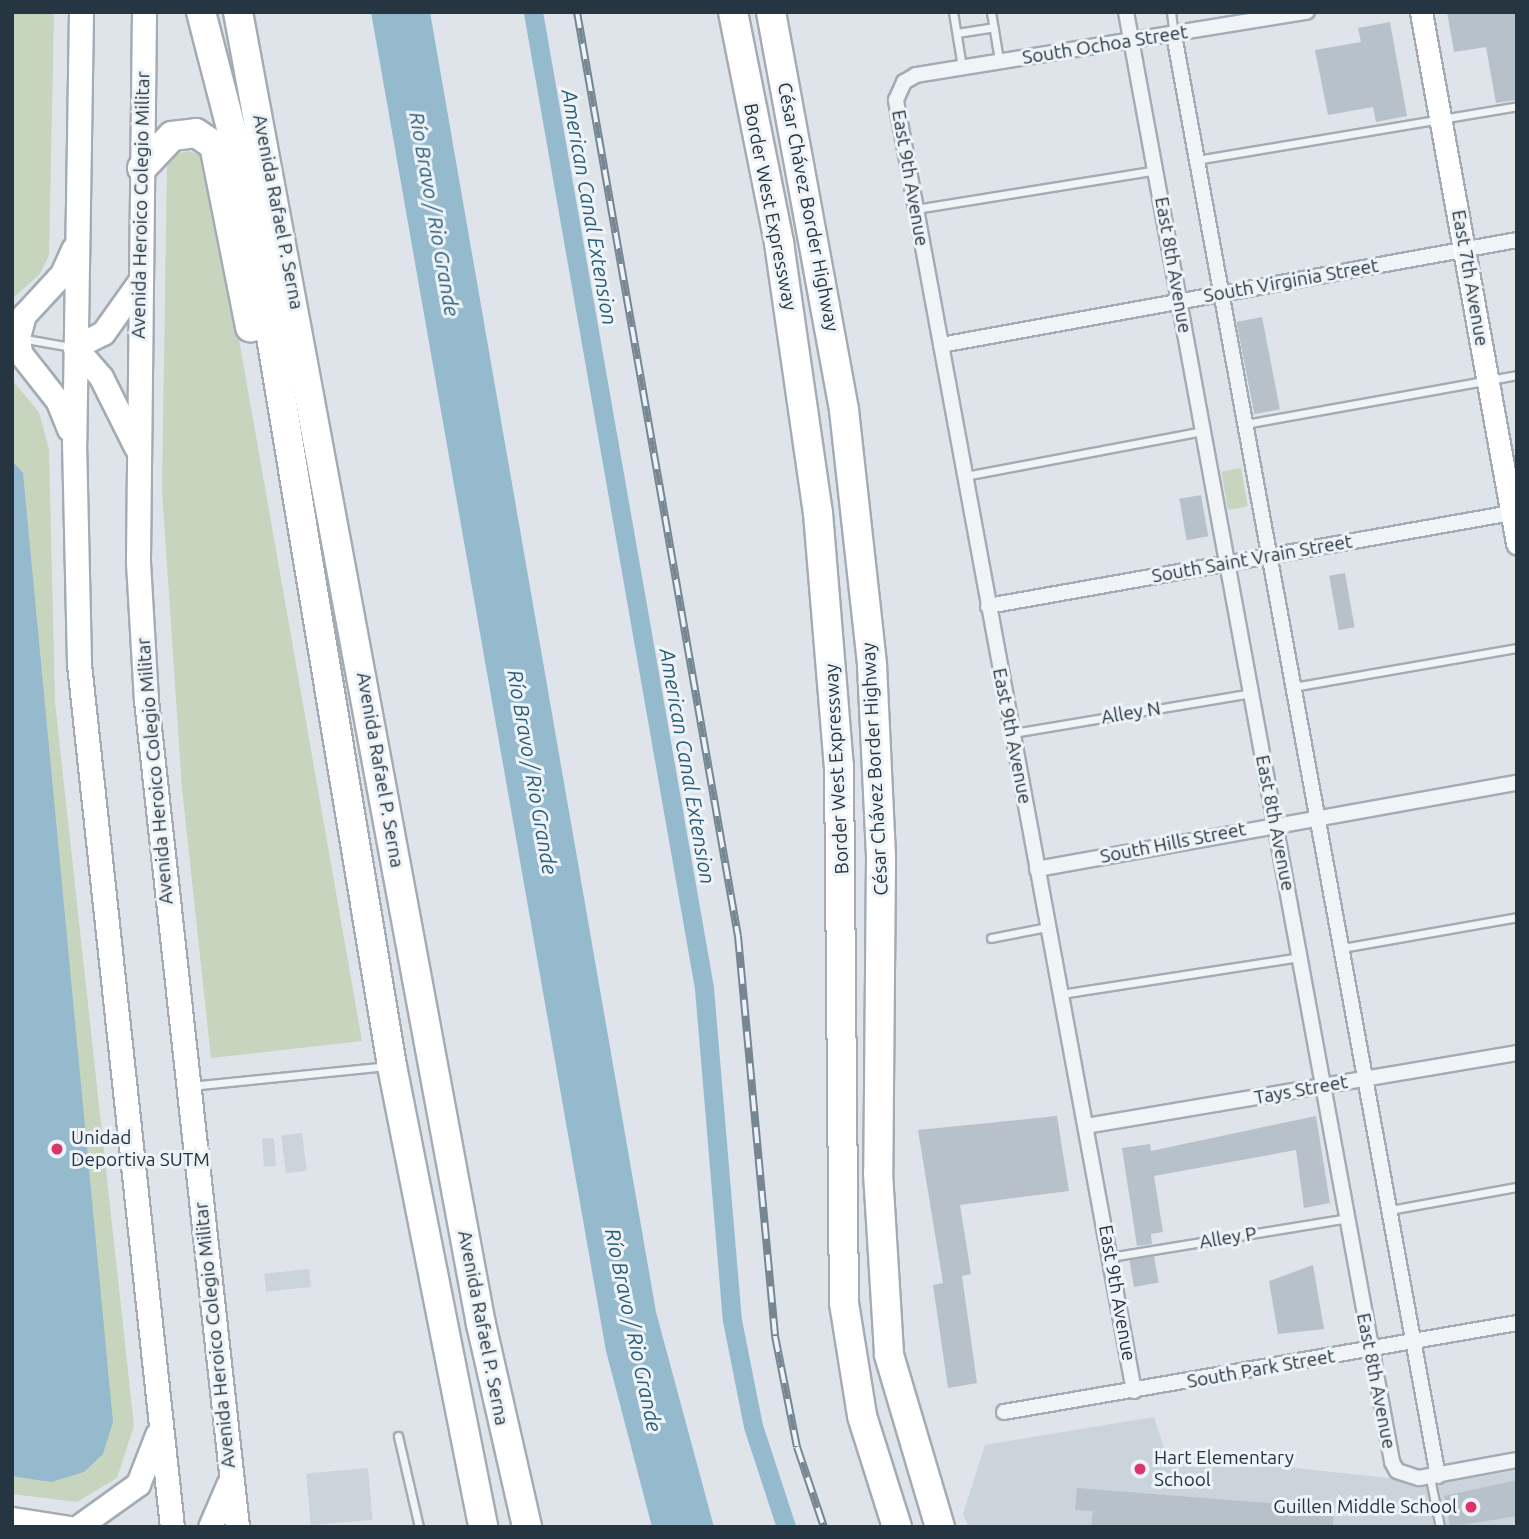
<!DOCTYPE html>
<meta charset="utf-8">
<style>
body{margin:0}
#map{position:relative;width:1529px;height:1539px;overflow:hidden;background:#dee4e9;font-family:Ubuntu,sans-serif}
div>[style]{position:absolute}
[style*='--x']{left:calc(var(--x)*1px);top:calc(var(--y)*1px);width:calc(var(--w)*1px);rotate:calc(var(--a)*1deg)}
.built>*{inset:0;background:#ccd4db;transform-origin:0 0}
.green>*{inset:0;background:#c7d4be;transform-origin:0 0}
.water>*{inset:0;background:#95bacd}
.canal>*{height:19px;margin:-9.5px;padding:0 9.5px;transform-origin:9.5px;border-radius:9.5px;background:#95bacd}
.building>*{inset:0;background:#b7c1c9;transform-origin:0 0}
.roads{filter:drop-shadow(2px 0 #a3acb4) drop-shadow(-2px 0 #a3acb4) drop-shadow(0 2px #a3acb4) drop-shadow(0 -2px #a3acb4)}
.lane>*{height:7px;margin:-3.5px;padding:0 3.5px;transform-origin:3.5px;border-radius:3.5px;background:#f1f4f7}
.street>*{height:14px;margin:-7px;padding:0 7px;transform-origin:7px;border-radius:7px;background:#f1f4f7}
.secondary>*{height:21px;margin:-10.5px;padding:0 10.5px;transform-origin:10.5px;border-radius:10.5px;background:#fff}
.primary>*{height:23px;margin:-11.5px;padding:0 11.5px;transform-origin:11.5px;border-radius:11.5px;background:#fff}
.highway>*{height:28px;margin:-14px;padding:0 14px;transform-origin:14px;border-radius:14px;background:#fff}
.rail>*{height:8px;margin-top:-4px;transform-origin:0;background:repeating-linear-gradient(90deg,#edf3f6 0 16px,#768794 0 32px);box-sizing:border-box;border-block:2px solid #768794}
.dots>*{width:19px;height:19px;translate:-50% -50%;box-sizing:border-box;border:4px solid #edf3f6;border-radius:50%}
span{translate:-50% -50%;white-space:nowrap;text-align:center;line-height:1.15;-webkit-text-stroke:6px #edf3f6;paint-order:stroke}
.street-label{font-size:19px;color:#253542}
.poi-label{font-size:19px;color:#253542}
.left{translate:0 -50%;text-align:left}
.right{translate:-100% -50%;text-align:right}
.water-label{font-size:21px;color:#2b5c7a;font-style:italic}
.frame{position:absolute;inset:0;border:14px solid #253542;pointer-events:none}
</style>
<div id="map">
<div class="built">
<div style="left:302px;top:1133px;width:38px;height:21px;rotate:83deg"></div>
<div style="left:274px;top:1138px;width:28px;height:12px;rotate:86deg"></div>
<div style="left:309px;top:1269px;width:18px;height:45px;rotate:84deg"></div>
<div style="clip-path:polygon(1154px 1417px,1166px 1454px,1389px 1478px,1422px 1487px,1517px 1470px,1517px 1527px,969px 1527px,963px 1514px,985px 1445px)"></div>
<div style="left:368px;top:1468px;width:52px;height:62px;rotate:85deg"></div>
</div>
<div class="green">
<div style="clip-path:polygon(12px 12px,54px 12px,49px 255px,40px 274px,12px 299px)"></div>
<div style="clip-path:polygon(188px 151px,201px 155px,209px 168px,362px 1041px,211px 1058px,182px 788px,162px 491px,167px 166px,175px 154px)"></div>
<div style="clip-path:polygon(12px 380px,39px 412px,49px 449px,55px 702px,134px 1426px,117px 1478px,77px 1502px,12px 1494px)"></div>
<div style="left:1241px;top:468px;width:39px;height:20px;rotate:80deg"></div>
</div>
<div class="water">
<div style="clip-path:polygon(371px 12px,430px 12px,656px 1312px,714px 1527px,652px 1527px,606px 1351px)"></div>
<div style="clip-path:polygon(12px 461px,23px 473px,113px 1422px,103px 1454px,84px 1472px,51px 1482px,12px 1476px)"></div>
</div>
<div class="canal">
<div style="--x:533;--y:12;--w:991;--a:80.06"></div>
<div style="--x:704;--y:988;--w:333;--a:85.2"></div>
<div style="--x:732;--y:1320;--w:108;--a:78.8"></div>
<div style="--x:753;--y:1426;--w:106;--a:71.9"></div>
</div>
<div class="building">
<div style="clip-path:polygon(1447px 12px,1517px 12px,1517px 100px,1496px 103px,1486px 47px,1454px 52px)"></div>
<div style="clip-path:polygon(1390px 22px,1407px 116px,1376px 122px,1373px 107px,1328px 115px,1315px 50px,1361px 42px,1358px 28px)"></div>
<div style="left:1262px;top:317px;width:94px;height:26px;rotate:79deg"></div>
<div style="left:1201px;top:495px;width:42px;height:22px;rotate:80deg"></div>
<div style="left:1345px;top:573px;width:55px;height:16px;rotate:80deg"></div>
<div style="clip-path:polygon(1057px 1116px,1069px 1191px,960px 1205px,971px 1274px,962px 1276px,977px 1383px,948px 1388px,933px 1285px,943px 1283px,918px 1130px)"></div>
<div style="clip-path:polygon(1316px 1116px,1330px 1203px,1304px 1208px,1296px 1150px,1154px 1176px,1163px 1232px,1151px 1234px,1152px 1244px,1137px 1246px,1122px 1148px,1150px 1144px,1151px 1151px)"></div>
<div style="left:1154px;top:1256px;width:27px;height:25px;rotate:80deg"></div>
<div style="clip-path:polygon(1313px 1265px,1324px 1329px,1278px 1334px,1269px 1281px)"></div>
<div style="clip-path:polygon(1517px 1480px,1517px 1516px,1450px 1527px,1444px 1496px)"></div>
<div style="clip-path:polygon(1077px 1488px,1334px 1508px,1333px 1527px,1091px 1527px,1093px 1511px,1075px 1510px)"></div>
</div>
<div class="roads">
<div class="lane">
<div style="--x:953;--y:12;--w:56;--a:80.7"></div>
<div style="--x:991;--y:12;--w:49;--a:80.5"></div>
<div style="--x:1171;--y:12;--w:23;--a:83"></div>
<div style="--x:957;--y:33;--w:37;--a:-9"></div>
<div style="--x:1196;--y:160;--w:326;--a:-9.5"></div>
<div style="--x:916;--y:209;--w:244;--a:-9.2"></div>
<div style="--x:20;--y:338;--w:52;--a:10"></div>
<div style="--x:1245;--y:424;--w:276;--a:-10.2"></div>
<div style="--x:965;--y:476;--w:242;--a:-10.7"></div>
<div style="--x:1293;--y:687;--w:227;--a:-9.9"></div>
<div style="--x:1013;--y:733;--w:241;--a:-9.5"></div>
<div style="--x:991;--y:938;--w:57;--a:-11.1"></div>
<div style="--x:1342;--y:948;--w:178;--a:-10"></div>
<div style="--x:1061;--y:994;--w:241;--a:-8.8"></div>
<div style="--x:191;--y:1086;--w:198;--a:-5.8"></div>
<div style="--x:1390;--y:1210;--w:129;--a:-10.3"></div>
<div style="--x:1110;--y:1257;--w:240;--a:-9.3"></div>
<div style="--x:398;--y:1436;--w:93;--a:77"></div>
<div style="--x:1430;--y:1478;--w:50;--a:78.5"></div>
</div>
<div class="street">
<div style="--x:1126;--y:12;--w:1474;--a:79.6"></div>
<div style="--x:1392;--y:1462;--w:10;--a:61"></div>
<div style="--x:1397;--y:1471;--w:23;--a:18"></div>
<div style="--x:1419;--y:1478;--w:100;--a:-10.4"></div>
<div style="--x:1174;--y:35;--w:1465;--a:79.62"></div>
<div style="--x:941;--y:345;--w:585;--a:-10.33"></div>
<div style="--x:988;--y:606;--w:537;--a:-10.08"></div>
<div style="--x:1037;--y:869;--w:488;--a:-10.2"></div>
<div style="--x:1086;--y:1126;--w:437;--a:-9.6"></div>
<div style="--x:1134;--y:1391;--w:1313;--a:-100.45"></div>
<div style="--x:896;--y:100;--w:20;--a:-66"></div>
<div style="--x:904;--y:82;--w:14;--a:-30"></div>
<div style="--x:916;--y:75;--w:396;--a:-9.2"></div>
<div style="--x:1004;--y:1412;--w:521;--a:-9.84"></div>
</div>
<div class="secondary">
<div style="--x:1421;--y:12;--w:540;--a:79.75"></div>
<div style="--x:12;--y:1518;--w:58;--a:9"></div>
</div>
<div class="primary">
<div style="--x:81;--y:12;--w:430;--a:90.9"></div>
<div style="--x:74;--y:442;--w:222;--a:88.7"></div>
<div style="--x:79;--y:664;--w:868;--a:83.85"></div>
<div style="--x:144;--y:12;--w:550;--a:90.63"></div>
<div style="--x:138;--y:562;--w:138;--a:86.7"></div>
<div style="--x:146;--y:700;--w:832;--a:83.72"></div>
<div style="--x:69;--y:429;--w:31;--a:-112"></div>
<div style="--x:57;--y:400;--w:60;--a:-128.2"></div>
<div style="--x:20;--y:353;--w:16;--a:-97"></div>
<div style="--x:18;--y:337;--w:23;--a:-75"></div>
<div style="--x:24;--y:315;--w:56;--a:-47.2"></div>
<div style="--x:62;--y:274;--w:27;--a:-66"></div>
<div style="--x:136;--y:447;--w:78;--a:-116.6"></div>
<div style="--x:101;--y:377;--w:40;--a:-131"></div>
<div style="--x:75;--y:347;--w:31;--a:-27"></div>
<div style="--x:103;--y:333;--w:64;--a:-54.6"></div>
<div style="--x:78;--y:1527;--w:74;--a:-35.6"></div>
<div style="--x:138;--y:1484;--w:53;--a:-68.8"></div>
<div style="--x:210;--y:1527;--w:46;--a:-66.8"></div>
</div>
<div class="highway">
<div style="--x:201;--y:12;--w:180;--a:75.5"></div>
<div style="--x:246;--y:186;--w:892;--a:80.58"></div>
<div style="--x:392;--y:1066;--w:470;--a:78.8"></div>
<div style="--x:238;--y:12;--w:1334;--a:79.51"></div>
<div style="--x:481;--y:1324;--w:208;--a:77.2"></div>
<div style="--x:733;--y:12;--w:236;--a:78.7"></div>
<div style="--x:779;--y:243;--w:273;--a:81.8"></div>
<div style="--x:818;--y:513;--w:254;--a:85.3"></div>
<div style="--x:839;--y:766;--w:537;--a:89.47"></div>
<div style="--x:844;--y:1303;--w:114;--a:80.9"></div>
<div style="--x:862;--y:1416;--w:116;--a:72.5"></div>
<div style="--x:771;--y:12;--w:405;--a:79.6"></div>
<div style="--x:844;--y:410;--w:257;--a:83.7"></div>
<div style="--x:872;--y:665;--w:193;--a:87.3"></div>
<div style="--x:881;--y:858;--w:315;--a:90.5"></div>
<div style="--x:878;--y:1173;--w:182;--a:86.5"></div>
<div style="--x:889;--y:1355;--w:179;--a:73.5"></div>
<div style="--x:142;--y:168;--w:44;--a:-46.8"></div>
<div style="--x:172;--y:136;--w:24;--a:-7"></div>
<div style="--x:196;--y:133;--w:22;--a:34"></div>
<div style="--x:214;--y:145;--w:186;--a:78.8"></div>
</div>
</div>
<div class="rail">
<div style="--x:577;--y:12;--w:938;--a:80.12"></div>
<div style="--x:738;--y:936;--w:402;--a:84.7"></div>
<div style="--x:775;--y:1336;--w:113;--a:78.8"></div>
<div style="--x:797;--y:1447;--w:84;--a:71.4"></div>
</div>
<div class="dots">
<div style="left:57px;top:1149px;background:#dc356c"></div>
<div style="left:1140px;top:1469px;background:#dc356c"></div>
<div style="left:1471px;top:1507px;background:#dc356c"></div>
</div>
<div class="street-label">
<span style="left:1105px;top:45px;rotate:-9deg">South Ochoa Street</span>
<span style="left:910px;top:178px;rotate:80deg">East 9th Avenue</span>
<span style="left:141px;top:205px;rotate:-89deg">Avenida Heroico Colegio Militar</span>
<span style="left:770px;top:207px;rotate:79deg">Border West Expressway</span>
<span style="left:808px;top:207px;rotate:79deg">César Chávez Border Highway</span>
<span style="left:278px;top:212px;rotate:79deg">Avenida Rafael P. Serna</span>
<span style="left:1173px;top:265px;rotate:80deg">East 8th Avenue</span>
<span style="left:1470px;top:278px;rotate:80deg">East 7th Avenue</span>
<span style="left:1291px;top:281px;rotate:-10deg">South Virginia Street</span>
<span style="left:1252px;top:559px;rotate:-10deg">South Saint Vrain Street</span>
<span style="left:1131px;top:713px;rotate:-9deg">Alley N</span>
<span style="left:1012px;top:736px;rotate:79deg">East 9th Avenue</span>
<span style="left:837px;top:769px;rotate:-93deg">Border West Expressway</span>
<span style="left:875px;top:769px;rotate:-93deg">César Chávez Border Highway</span>
<span style="left:380px;top:770px;rotate:80deg">Avenida Rafael P. Serna</span>
<span style="left:155px;top:771px;rotate:-95deg">Avenida Heroico Colegio Militar</span>
<span style="left:1275px;top:823px;rotate:79deg">East 8th Avenue</span>
<span style="left:1173px;top:843px;rotate:-11deg">South Hills Street</span>
<span style="left:1301px;top:1090px;rotate:-10deg">Tays Street</span>
<span style="left:1228px;top:1238px;rotate:-9deg">Alley P</span>
<span style="left:1117px;top:1293px;rotate:80deg">East 9th Avenue</span>
<span style="left:483px;top:1328px;rotate:79deg">Avenida Rafael P. Serna</span>
<span style="left:215px;top:1335px;rotate:-96deg">Avenida Heroico Colegio Militar</span>
<span style="left:1261px;top:1369px;rotate:-10deg">South Park Street</span>
<span style="left:1376px;top:1381px;rotate:79deg">East 8th Avenue</span>
</div>
<div class="poi-label">
<span class="left" style="left:71px;top:1149px">Unidad<br>Deportiva SUTM</span>
<span class="left" style="left:1154px;top:1469px">Hart Elementary<br>School</span>
<span class="right" style="left:1457px;top:1507px">Guillen Middle School</span>
</div>
<div class="water-label">
<span style="left:590px;top:207px;rotate:80deg">American Canal Extension</span>
<span style="left:435px;top:214px;rotate:80deg">Río Bravo / Rio Grande</span>
<span style="left:688px;top:766px;rotate:80deg">American Canal Extension</span>
<span style="left:533px;top:772px;rotate:80deg">Río Bravo / Rio Grande</span>
<span style="left:634px;top:1330px;rotate:78deg">Río Bravo / Rio Grande</span>
</div>
<div class="frame"></div>
</div>
